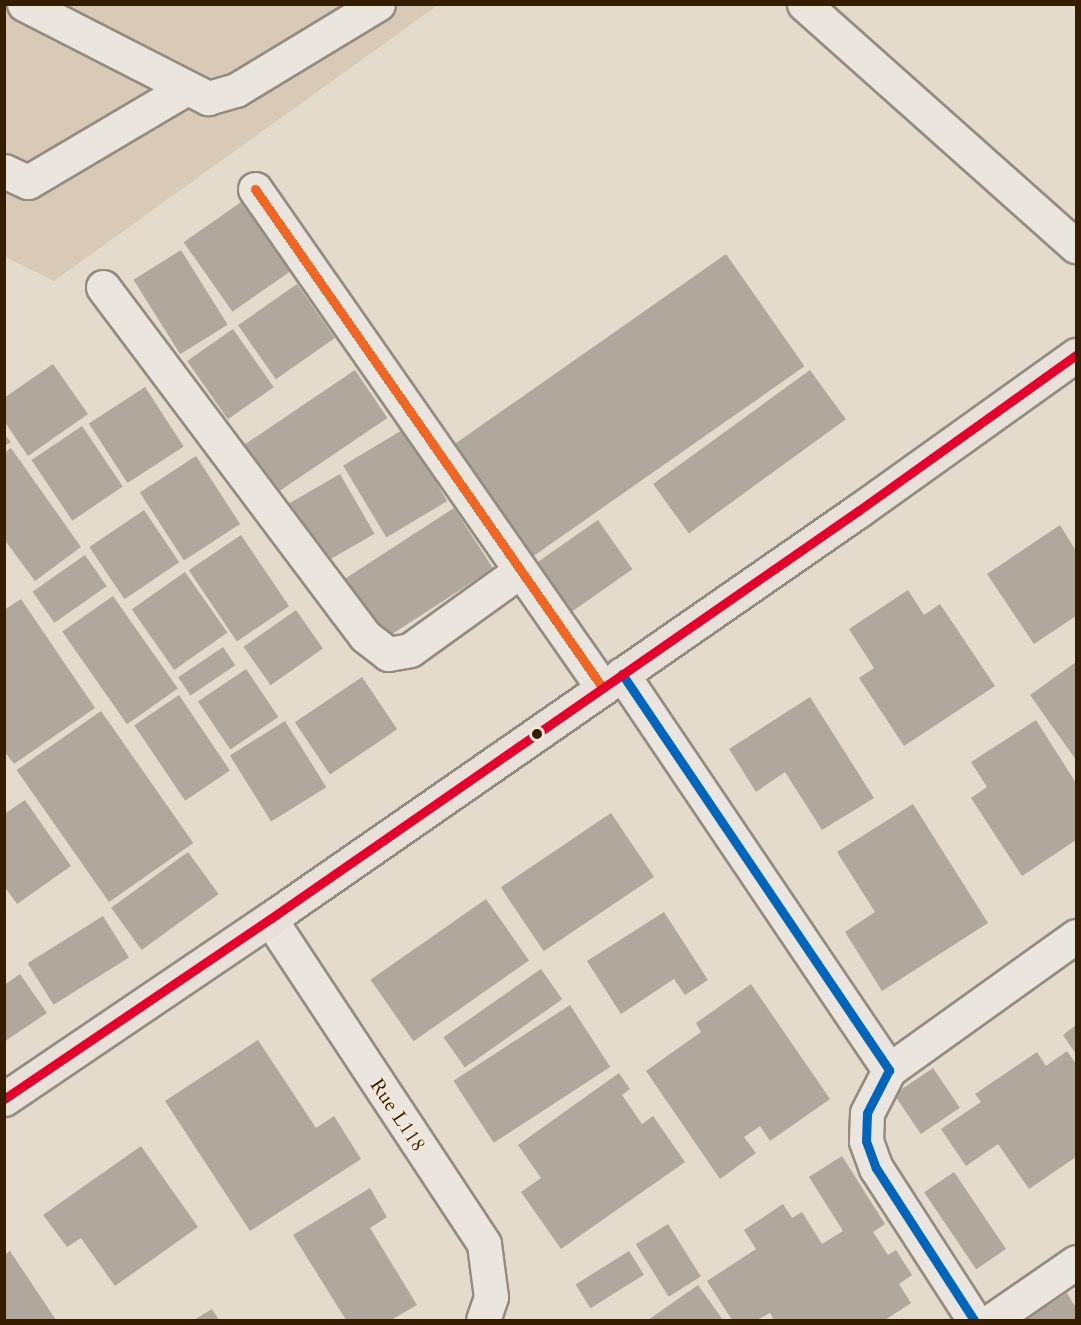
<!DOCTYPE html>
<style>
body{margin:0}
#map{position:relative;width:1081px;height:1325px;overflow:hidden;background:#e4dbcd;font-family:Cardo,serif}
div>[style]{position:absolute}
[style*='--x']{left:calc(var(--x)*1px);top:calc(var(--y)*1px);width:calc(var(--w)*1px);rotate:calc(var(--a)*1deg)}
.green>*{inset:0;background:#d8cab6}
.building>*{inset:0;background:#b0a89d;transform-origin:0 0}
.roads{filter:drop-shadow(2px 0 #948c80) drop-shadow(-2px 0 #948c80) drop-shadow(0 2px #948c80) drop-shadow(0 -2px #948c80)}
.minor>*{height:33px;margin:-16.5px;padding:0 16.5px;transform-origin:16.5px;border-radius:16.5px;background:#eae5de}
.major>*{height:33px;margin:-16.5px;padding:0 16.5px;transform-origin:16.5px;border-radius:16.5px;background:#e7e1d9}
.bus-1>*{height:9px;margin:-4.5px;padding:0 4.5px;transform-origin:4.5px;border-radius:4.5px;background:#f26522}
.bus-2>*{height:9px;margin:-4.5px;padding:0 4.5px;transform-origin:4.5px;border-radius:4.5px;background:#0065bd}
.bus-3>*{height:9px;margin:-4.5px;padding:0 4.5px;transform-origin:4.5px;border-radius:4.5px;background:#e4002b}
.dots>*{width:16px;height:16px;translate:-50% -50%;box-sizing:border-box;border:3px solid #f3e8d9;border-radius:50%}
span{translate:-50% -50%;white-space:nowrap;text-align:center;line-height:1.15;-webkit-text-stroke:4.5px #f3e8d9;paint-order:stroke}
.street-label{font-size:20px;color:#351e00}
.frame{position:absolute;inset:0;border:6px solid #351e00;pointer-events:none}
</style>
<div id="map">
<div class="green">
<div style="clip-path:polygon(4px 5px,438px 5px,54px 281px,5px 257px)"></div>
</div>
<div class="building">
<div style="left:241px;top:202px;width:85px;height:70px;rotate:55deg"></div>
<div style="left:181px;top:250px;width:88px;height:56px;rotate:58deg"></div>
<div style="left:726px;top:254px;width:137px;height:333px;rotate:55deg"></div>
<div style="left:297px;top:284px;width:66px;height:72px;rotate:55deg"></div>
<div style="left:233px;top:329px;width:71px;height:56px;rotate:55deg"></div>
<div style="clip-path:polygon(53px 364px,88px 414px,28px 456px,4px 421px,4px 398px)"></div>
<div style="left:355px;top:370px;width:58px;height:136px;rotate:56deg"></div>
<div style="left:810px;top:370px;width:61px;height:194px;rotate:54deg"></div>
<div style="left:145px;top:387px;width:71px;height:67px;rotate:57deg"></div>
<div style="left:82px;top:426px;width:73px;height:61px;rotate:56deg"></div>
<div style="left:404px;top:429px;width:84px;height:71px;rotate:59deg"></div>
<div style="clip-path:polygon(4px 434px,11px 442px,4px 446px)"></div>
<div style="clip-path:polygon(11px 448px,81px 547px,35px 581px,4px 539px,4px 453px)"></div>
<div style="left:196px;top:456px;width:81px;height:67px;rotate:57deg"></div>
<div style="left:340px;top:474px;width:69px;height:61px;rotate:60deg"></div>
<div style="left:454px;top:508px;width:72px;height:131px;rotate:57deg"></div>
<div style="left:144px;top:510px;width:63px;height:66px;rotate:56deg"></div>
<div style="left:598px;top:520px;width:60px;height:76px;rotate:55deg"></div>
<div style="clip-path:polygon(1060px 525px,1076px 551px,1076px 616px,1034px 644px,987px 574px)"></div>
<div style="left:241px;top:535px;width:86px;height:63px;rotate:56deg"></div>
<div style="left:85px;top:555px;width:38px;height:64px;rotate:55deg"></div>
<div style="left:185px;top:572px;width:74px;height:65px;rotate:55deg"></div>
<div style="clip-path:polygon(908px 590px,924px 615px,940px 604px,995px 686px,904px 746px,859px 678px,874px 668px,849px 629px)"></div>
<div style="left:113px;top:596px;width:113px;height:62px;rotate:55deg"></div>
<div style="clip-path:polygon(21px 599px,95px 708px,14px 764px,4px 751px,4px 610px)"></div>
<div style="left:296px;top:610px;width:47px;height:64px;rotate:55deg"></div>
<div style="left:223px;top:647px;width:22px;height:54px;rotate:56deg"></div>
<div style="clip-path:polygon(1076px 662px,1076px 760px,1030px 695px)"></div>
<div style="left:246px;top:669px;width:58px;height:58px;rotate:56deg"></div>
<div style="left:362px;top:677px;width:63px;height:81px;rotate:56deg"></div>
<div style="left:179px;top:695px;width:91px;height:54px;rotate:56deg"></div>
<div style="clip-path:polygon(810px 697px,874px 798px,822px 830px,785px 772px,756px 792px,729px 749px)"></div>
<div style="left:101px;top:711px;width:161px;height:103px;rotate:55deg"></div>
<div style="clip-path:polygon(1036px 720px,1076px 783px,1076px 840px,1022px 876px,971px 798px,987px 787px,971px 762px)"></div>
<div style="left:285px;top:721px;width:78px;height:65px;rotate:58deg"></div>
<div style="clip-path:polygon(25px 800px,71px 866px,17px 904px,4px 886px,4px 814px)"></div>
<div style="clip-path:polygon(913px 804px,988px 923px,882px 991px,845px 932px,875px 912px,837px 852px)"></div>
<div style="left:611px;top:813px;width:77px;height:133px;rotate:56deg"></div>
<div style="left:188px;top:852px;width:52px;height:95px;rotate:54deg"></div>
<div style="left:486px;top:899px;width:75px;height:141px;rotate:55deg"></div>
<div style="clip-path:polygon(664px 912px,708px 980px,685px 995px,674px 979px,621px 1014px,587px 961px)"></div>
<div style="left:103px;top:916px;width:49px;height:89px;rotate:58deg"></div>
<div style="left:541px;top:969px;width:37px;height:119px;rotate:55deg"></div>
<div style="clip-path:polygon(20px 974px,47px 1013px,4px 1042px,4px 985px)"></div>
<div style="clip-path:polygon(751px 984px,830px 1099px,770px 1141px,760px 1126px,744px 1137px,756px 1153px,720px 1179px,646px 1071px,701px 1032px,696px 1023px)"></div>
<div style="left:570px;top:1005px;width:74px;height:139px;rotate:57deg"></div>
<div style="clip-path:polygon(1076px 1025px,1076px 1054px,1063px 1035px)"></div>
<div style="clip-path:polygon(258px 1040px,316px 1128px,334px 1116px,361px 1159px,250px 1231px,165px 1101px)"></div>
<div style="clip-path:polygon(1067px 1051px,1076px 1064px,1076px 1157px,1029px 1189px,998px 1144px,966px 1166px,941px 1129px,981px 1102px,975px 1094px,1037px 1052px,1046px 1066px)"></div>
<div style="left:933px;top:1068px;width:48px;height:47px;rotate:56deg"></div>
<div style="clip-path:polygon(619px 1073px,630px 1089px,622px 1095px,642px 1124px,653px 1116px,685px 1162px,561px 1249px,521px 1192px,541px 1178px,518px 1145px)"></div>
<div style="clip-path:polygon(141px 1146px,198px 1227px,115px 1286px,81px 1238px,67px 1247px,43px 1215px)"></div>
<div style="clip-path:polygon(842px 1156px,885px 1224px,873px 1232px,888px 1255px,896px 1250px,912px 1275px,899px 1284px,911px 1303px,885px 1320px,774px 1320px,770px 1313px,757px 1320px,732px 1320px,707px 1281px,756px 1249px,744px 1230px,783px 1204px,792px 1218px,802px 1212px,822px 1244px,843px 1231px,809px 1177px)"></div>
<div style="left:954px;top:1172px;width:93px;height:36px;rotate:56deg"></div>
<div style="clip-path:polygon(370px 1188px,387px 1217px,370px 1228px,417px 1305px,391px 1320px,346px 1320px,293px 1235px)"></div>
<div style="left:668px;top:1224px;width:62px;height:38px;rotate:58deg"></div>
<div style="clip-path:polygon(10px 1251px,56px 1320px,4px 1320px,4px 1255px)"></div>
<div style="left:629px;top:1251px;width:28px;height:63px;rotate:58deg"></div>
<div style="clip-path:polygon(698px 1285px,723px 1320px,648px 1320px)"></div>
<div style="clip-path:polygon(1067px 1293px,1076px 1308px,1076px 1320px,1026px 1320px)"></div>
<div style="clip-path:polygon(212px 1309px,219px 1320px,194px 1320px)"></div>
</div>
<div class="roads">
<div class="minor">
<div style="--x:24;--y:4;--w:207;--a:27.1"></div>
<div style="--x:208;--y:98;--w:29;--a:-16"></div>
<div style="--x:236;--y:90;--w:166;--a:-31.2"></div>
<div style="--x:804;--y:4;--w:364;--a:41.7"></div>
<div style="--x:4;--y:171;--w:26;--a:25"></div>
<div style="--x:28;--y:182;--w:185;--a:-30.6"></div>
<div style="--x:255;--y:189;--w:607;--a:55.13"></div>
<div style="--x:103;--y:287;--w:436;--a:53.1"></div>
<div style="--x:365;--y:636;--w:29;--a:38"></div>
<div style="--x:388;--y:654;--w:22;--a:-10"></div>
<div style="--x:410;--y:650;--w:135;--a:-35.7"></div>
<div style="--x:622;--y:674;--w:478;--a:56"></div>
<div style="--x:889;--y:1070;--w:48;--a:117.1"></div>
<div style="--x:867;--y:1113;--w:28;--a:92"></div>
<div style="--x:866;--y:1141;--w:29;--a:70"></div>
<div style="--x:876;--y:1168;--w:181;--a:57.2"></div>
<div style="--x:270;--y:919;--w:389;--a:56.6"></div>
<div style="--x:484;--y:1244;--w:53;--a:82.5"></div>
<div style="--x:491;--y:1297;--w:24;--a:109"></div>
<div style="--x:889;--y:1070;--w:230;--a:-35.6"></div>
<div style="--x:992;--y:1320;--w:102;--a:-34.6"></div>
</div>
<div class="major">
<div style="--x:4;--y:1099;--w:321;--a:-34.1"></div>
<div style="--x:270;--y:919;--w:716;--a:-34.76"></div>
<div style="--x:858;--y:511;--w:268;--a:-35.6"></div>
</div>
</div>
<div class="bus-1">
<div style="--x:255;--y:189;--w:607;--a:55.13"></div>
</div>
<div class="bus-2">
<div style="--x:622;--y:674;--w:478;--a:56"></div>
<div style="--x:889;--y:1070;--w:48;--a:117.1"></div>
<div style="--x:867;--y:1113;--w:28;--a:92"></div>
<div style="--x:866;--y:1141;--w:29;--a:70"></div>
<div style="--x:876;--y:1168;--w:181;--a:57.2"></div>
</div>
<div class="bus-3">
<div style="--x:4;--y:1099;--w:321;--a:-34.1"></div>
<div style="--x:270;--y:919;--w:716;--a:-34.76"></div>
<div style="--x:858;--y:511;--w:268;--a:-35.6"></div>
</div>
<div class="dots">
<div style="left:537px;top:734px;background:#351e00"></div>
</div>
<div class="street-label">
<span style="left:398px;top:1115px;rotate:56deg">Rue L118</span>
</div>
<div class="frame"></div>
</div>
